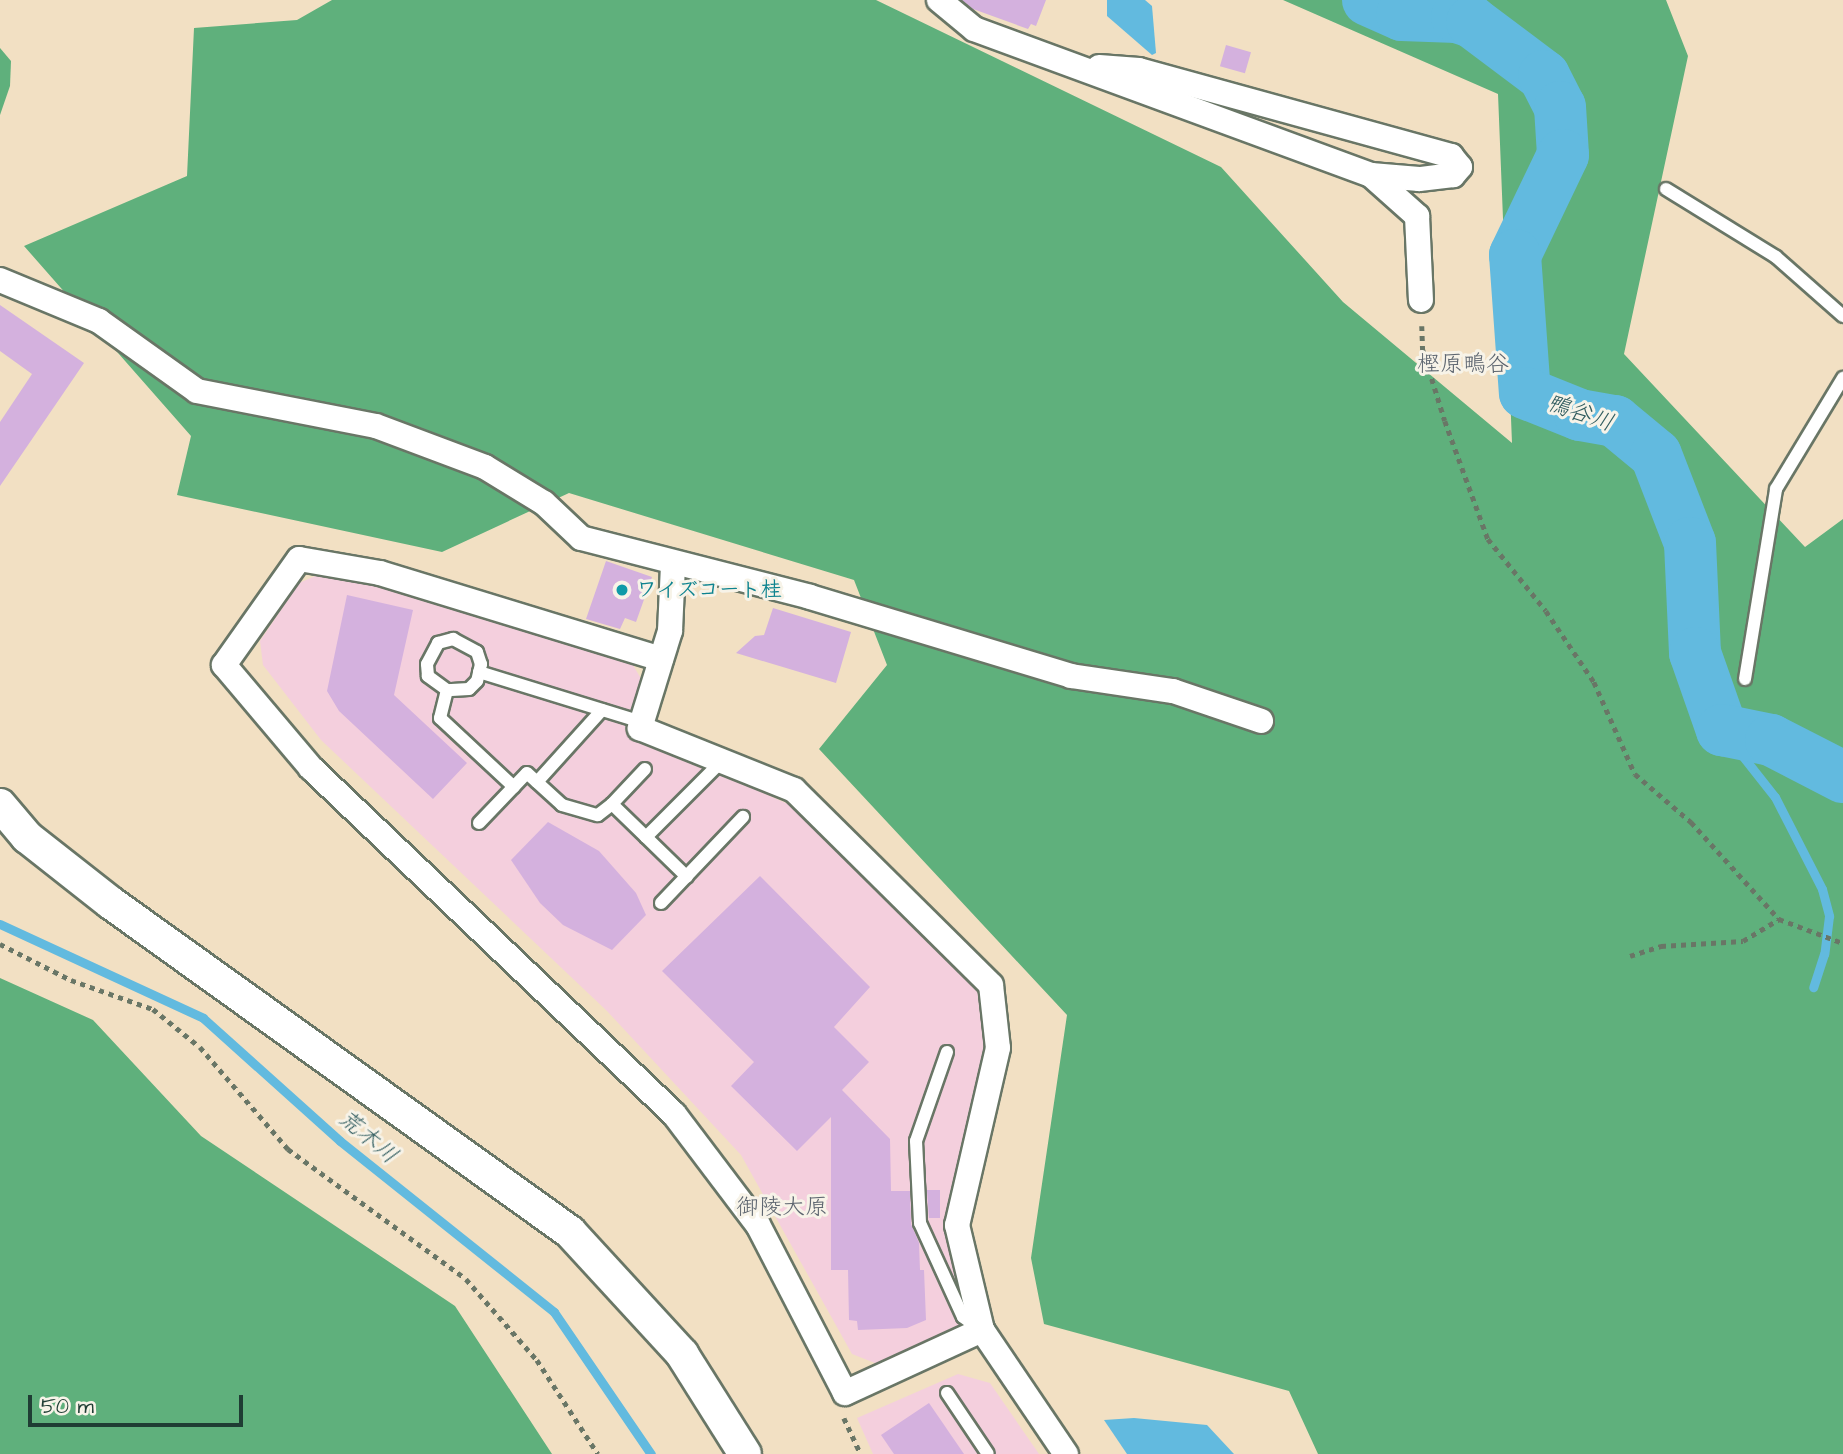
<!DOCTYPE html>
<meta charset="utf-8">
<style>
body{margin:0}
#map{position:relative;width:1843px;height:1454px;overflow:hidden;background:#f2e0c3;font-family:"Architects Daughter","Klee One",sans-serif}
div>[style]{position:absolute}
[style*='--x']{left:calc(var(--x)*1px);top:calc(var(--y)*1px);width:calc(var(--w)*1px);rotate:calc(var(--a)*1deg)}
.built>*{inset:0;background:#f4cfdd}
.forest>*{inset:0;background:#5fb07c}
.water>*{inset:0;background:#62badf}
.stream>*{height:9px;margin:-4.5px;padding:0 4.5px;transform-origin:4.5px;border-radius:4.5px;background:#62badf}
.river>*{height:52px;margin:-26px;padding:0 26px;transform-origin:26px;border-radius:26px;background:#62badf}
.building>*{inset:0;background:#d4b1de;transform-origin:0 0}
.path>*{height:4.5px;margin-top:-2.25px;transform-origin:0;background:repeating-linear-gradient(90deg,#697666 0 5px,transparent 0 10px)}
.roads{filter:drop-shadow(2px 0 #697666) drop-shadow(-2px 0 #697666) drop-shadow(0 2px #697666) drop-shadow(0 -2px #697666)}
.service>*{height:12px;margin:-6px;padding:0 6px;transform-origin:6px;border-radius:6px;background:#fff}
.minor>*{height:24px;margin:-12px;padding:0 12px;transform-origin:12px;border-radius:12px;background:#fff}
.tertiary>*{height:32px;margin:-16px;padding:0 16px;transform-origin:16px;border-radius:16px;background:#fff}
.dots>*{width:19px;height:19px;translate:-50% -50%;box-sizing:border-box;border:4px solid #f7f3e8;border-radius:50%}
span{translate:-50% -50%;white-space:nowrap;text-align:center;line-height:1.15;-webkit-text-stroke:6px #f7f3e8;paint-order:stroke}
.culture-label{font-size:21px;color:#0d838f;font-weight:700}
.left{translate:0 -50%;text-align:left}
.neighbourhood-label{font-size:23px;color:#5e6670}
.water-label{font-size:23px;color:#305c5f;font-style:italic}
.scale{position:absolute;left:28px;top:1395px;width:215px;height:32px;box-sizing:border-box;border:4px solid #1f3d34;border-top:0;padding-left:9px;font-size:21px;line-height:24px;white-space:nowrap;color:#1f3d34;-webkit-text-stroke:5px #f7f3e8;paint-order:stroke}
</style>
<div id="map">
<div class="built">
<div style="clip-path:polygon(320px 574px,388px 586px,633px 665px,643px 682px,629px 733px,797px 808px,982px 992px,990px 1039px,946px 1220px,967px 1309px,956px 1332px,880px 1365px,852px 1354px,741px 1155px,607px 1011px,321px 740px,263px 665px,260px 641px,299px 583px)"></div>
<div style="clip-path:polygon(958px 1374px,990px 1383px,1039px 1454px,873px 1454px,857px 1418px)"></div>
</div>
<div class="forest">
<div style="clip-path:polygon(332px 0,876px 0,1221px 167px,1343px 302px,1512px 443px,1498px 94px,1283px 0,1666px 0,1688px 56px,1624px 354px,1805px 547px,1843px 519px,1843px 1454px,1318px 1454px,1289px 1391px,1044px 1324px,1031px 1258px,1067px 1015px,819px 749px,887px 665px,854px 580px,569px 493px,442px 552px,177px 495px,191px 436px,24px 246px,187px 176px,194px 28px,297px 20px)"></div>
<div style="clip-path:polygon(0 48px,11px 61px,10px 86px,0 115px)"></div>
<div style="clip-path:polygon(0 978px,93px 1020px,201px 1136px,455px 1306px,552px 1454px,0 1454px)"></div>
</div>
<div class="water">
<div style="clip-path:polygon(1107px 0,1145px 0,1152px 6px,1156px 53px,1152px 55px,1107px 16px)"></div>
<div style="clip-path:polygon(1134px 1418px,1207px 1425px,1234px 1454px,1127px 1454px,1104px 1420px)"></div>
</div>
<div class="stream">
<div style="--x:1722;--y:730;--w:85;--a:51.7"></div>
<div style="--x:1775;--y:797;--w:103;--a:62.9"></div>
<div style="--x:1822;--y:889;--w:28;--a:75"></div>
<div style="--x:1829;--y:916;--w:38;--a:97"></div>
<div style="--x:1824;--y:954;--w:35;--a:108"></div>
<div style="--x:0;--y:924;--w:224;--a:24.8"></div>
<div style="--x:203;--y:1018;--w:184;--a:41.9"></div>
<div style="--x:340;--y:1141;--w:274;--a:38.6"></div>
<div style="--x:554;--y:1312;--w:172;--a:55.7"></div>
</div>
<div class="river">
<div style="--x:1368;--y:0;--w:37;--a:24"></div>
<div style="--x:1402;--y:15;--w:55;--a:2.1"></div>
<div style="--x:1457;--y:17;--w:16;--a:18"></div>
<div style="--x:1472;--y:22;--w:90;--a:36.9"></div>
<div style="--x:1544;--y:76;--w:35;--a:63"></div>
<div style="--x:1560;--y:107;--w:48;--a:86.4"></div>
<div style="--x:1563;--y:155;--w:111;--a:115.6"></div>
<div style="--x:1515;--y:255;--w:138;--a:85.9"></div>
<div style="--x:1525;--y:393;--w:59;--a:21.8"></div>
<div style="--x:1580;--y:415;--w:36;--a:10"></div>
<div style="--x:1615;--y:421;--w:53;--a:39.7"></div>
<div style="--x:1656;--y:455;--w:94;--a:68.9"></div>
<div style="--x:1690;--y:543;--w:110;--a:87.4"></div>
<div style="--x:1695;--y:653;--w:82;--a:70.7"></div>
<div style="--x:1722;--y:730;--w:50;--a:11.5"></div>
<div style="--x:1771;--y:740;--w:81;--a:27.2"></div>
</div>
<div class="building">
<div style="clip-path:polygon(962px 0,1046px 0,1036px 26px,1031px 24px,1028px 29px,973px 9px)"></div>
<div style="left:1226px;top:45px;width:26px;height:22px;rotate:16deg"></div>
<div style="clip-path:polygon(0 305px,84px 363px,0 486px,0 422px,32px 374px,0 351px)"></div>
<div style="clip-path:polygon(606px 561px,652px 577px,636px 622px,625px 618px,620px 629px,586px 619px)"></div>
<div style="clip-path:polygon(347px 595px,413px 610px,394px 695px,467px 763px,433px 799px,339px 711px,327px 691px)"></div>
<div style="clip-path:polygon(773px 608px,851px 632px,836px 683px,736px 653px,755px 636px,764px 635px)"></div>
<div style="clip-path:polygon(548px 822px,599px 851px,636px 893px,646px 915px,612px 950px,563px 925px,540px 903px,511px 860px)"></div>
<div style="clip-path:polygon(760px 876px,870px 987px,834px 1027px,869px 1062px,842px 1090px,890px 1139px,891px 1191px,910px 1191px,911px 1224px,919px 1243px,920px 1270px,924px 1270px,926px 1320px,907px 1328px,858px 1330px,857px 1321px,849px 1320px,848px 1270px,831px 1270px,831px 1117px,797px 1151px,731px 1086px,754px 1062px,662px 971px)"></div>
<div style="clip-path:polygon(927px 1190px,940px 1190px,940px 1218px,929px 1218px)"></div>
<div style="clip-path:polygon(929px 1403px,964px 1454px,894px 1454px,881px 1435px)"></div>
</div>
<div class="path">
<div style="--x:1422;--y:326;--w:24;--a:88"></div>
<div style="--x:1423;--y:350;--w:74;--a:72.8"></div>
<div style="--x:1445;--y:421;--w:126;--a:70"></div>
<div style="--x:1488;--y:539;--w:92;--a:51.1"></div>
<div style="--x:1546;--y:611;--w:86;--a:55.9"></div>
<div style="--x:1594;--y:682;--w:101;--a:66"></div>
<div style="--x:1635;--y:774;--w:74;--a:40.6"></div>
<div style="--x:1691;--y:822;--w:131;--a:47.8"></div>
<div style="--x:1779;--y:919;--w:68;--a:20.6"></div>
<div style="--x:0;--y:944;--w:80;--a:26.9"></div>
<div style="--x:71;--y:980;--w:87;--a:19.5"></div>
<div style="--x:153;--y:1009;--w:60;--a:39"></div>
<div style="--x:200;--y:1047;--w:135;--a:49.2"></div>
<div style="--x:288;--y:1149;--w:220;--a:36.1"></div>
<div style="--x:466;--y:1279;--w:108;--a:48.8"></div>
<div style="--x:537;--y:1360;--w:112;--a:57"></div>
<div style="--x:1630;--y:956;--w:33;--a:-18"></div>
<div style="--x:1661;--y:946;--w:82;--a:-3.5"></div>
<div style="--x:1743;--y:941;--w:42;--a:-31.4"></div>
<div style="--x:844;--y:1418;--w:40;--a:65"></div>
</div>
<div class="roads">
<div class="service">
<div style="--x:1666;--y:189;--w:129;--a:31.7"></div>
<div style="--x:1776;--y:257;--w:89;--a:41.4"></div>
<div style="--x:479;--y:672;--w:170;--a:17.1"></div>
<div style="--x:1745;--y:679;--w:193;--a:-80.7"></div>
<div style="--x:1776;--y:489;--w:130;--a:-58.9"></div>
<div style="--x:447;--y:690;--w:24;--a:-144"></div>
<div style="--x:428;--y:676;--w:12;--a:-95"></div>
<div style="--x:427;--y:664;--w:24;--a:-62"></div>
<div style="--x:438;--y:643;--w:16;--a:-15"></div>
<div style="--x:453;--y:639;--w:27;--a:28"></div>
<div style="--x:477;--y:652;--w:13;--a:72"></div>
<div style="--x:481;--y:664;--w:17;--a:103"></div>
<div style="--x:477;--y:681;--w:11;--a:135"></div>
<div style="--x:469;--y:689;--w:22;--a:177"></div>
<div style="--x:447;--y:690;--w:29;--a:104"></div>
<div style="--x:440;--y:718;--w:101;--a:43"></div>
<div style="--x:537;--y:782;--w:97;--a:-47.9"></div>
<div style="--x:612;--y:804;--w:48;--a:-46.7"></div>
<div style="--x:479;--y:823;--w:69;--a:-46.2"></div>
<div style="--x:527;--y:773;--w:47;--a:42.4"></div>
<div style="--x:562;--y:805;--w:37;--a:16"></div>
<div style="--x:598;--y:815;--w:18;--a:-38"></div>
<div style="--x:612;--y:804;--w:47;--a:44.1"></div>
<div style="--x:646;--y:837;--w:107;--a:-45"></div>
<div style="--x:646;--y:837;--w:57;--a:44.3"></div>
<div style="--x:661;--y:903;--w:119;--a:-46.4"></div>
<div style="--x:947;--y:1052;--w:94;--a:109.2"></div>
<div style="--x:916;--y:1141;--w:82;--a:87.2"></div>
<div style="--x:920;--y:1223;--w:103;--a:65.4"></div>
<div style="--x:963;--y:1317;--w:19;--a:36"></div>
<div style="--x:947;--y:1393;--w:73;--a:56.1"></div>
</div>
<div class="minor">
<div style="--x:939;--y:0;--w:45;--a:39.6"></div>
<div style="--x:974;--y:29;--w:423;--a:20.2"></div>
<div style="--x:1371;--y:175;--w:62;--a:41.7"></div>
<div style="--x:1417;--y:216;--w:84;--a:87.3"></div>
<div style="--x:1099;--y:67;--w:40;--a:4.3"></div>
<div style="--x:1139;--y:70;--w:324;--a:15.4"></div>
<div style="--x:1451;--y:156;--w:14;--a:51"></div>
<div style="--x:1460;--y:167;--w:11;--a:131"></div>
<div style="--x:1453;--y:175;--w:34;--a:173"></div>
<div style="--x:1419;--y:179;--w:48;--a:-175.2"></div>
<div style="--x:0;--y:280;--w:107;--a:22.5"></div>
<div style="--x:99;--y:321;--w:120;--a:35.5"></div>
<div style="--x:197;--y:391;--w:182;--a:11.1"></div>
<div style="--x:376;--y:426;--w:116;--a:20.6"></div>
<div style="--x:485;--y:467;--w:69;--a:31.4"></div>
<div style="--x:544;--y:503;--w:51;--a:43.4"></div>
<div style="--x:581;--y:538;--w:236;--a:14.4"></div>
<div style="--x:810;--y:597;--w:273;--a:16.8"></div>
<div style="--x:1071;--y:676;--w:103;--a:8.4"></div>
<div style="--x:1173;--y:691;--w:93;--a:18.8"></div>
<div style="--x:673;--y:565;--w:66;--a:92.6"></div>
<div style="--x:670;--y:631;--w:102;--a:107.2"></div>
<div style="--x:640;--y:728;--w:166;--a:21.9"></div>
<div style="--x:794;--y:790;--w:277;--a:44.7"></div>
<div style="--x:991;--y:985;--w:63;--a:83.7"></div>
<div style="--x:998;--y:1048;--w:182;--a:103"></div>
<div style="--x:957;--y:1225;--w:108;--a:76.6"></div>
<div style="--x:982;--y:1330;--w:150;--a:55.9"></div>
<div style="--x:661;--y:659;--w:294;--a:-163"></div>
<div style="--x:380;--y:573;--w:82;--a:-170.2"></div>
<div style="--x:299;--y:559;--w:130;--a:125.3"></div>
<div style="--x:224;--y:665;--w:135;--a:49.8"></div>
<div style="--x:311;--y:768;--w:501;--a:43.63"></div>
<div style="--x:674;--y:1114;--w:139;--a:52.9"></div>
<div style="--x:758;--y:1225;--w:189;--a:62.6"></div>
<div style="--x:845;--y:1393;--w:151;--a:-24.7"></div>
</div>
<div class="tertiary">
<div style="--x:0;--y:805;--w:42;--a:49.8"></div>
<div style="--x:27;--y:837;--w:107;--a:38.2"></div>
<div style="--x:111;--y:903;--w:565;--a:35.63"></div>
<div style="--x:570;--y:1232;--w:166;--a:47.4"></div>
<div style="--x:682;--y:1354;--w:118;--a:57.8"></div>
</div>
</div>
<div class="dots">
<div style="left:622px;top:590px;background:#0f9aa8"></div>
</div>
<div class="culture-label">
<span class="left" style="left:636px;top:590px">ワイズコート桂</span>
</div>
<div class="neighbourhood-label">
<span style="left:1463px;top:364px">樫原鴫谷</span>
<span style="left:782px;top:1207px">御陵大原</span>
</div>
<div class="water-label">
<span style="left:1580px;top:413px;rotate:19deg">鴨谷川</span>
<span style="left:368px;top:1137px;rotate:40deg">荒木川</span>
</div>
<div class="scale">50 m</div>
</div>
